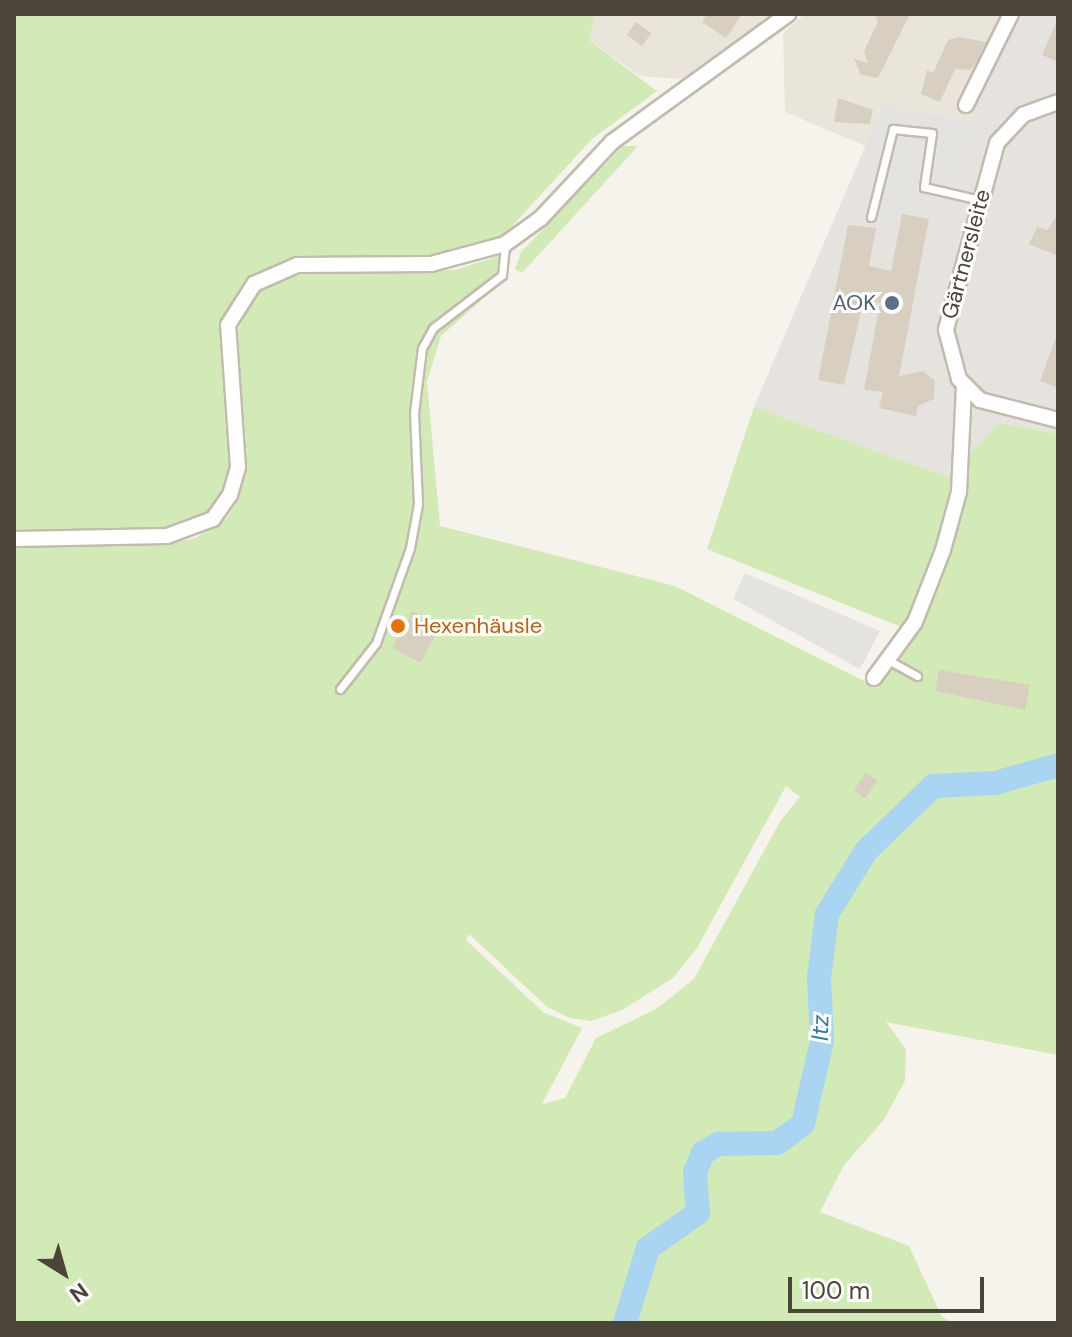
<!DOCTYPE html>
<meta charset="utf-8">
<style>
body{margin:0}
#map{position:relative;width:1072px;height:1337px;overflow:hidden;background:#f6f3ec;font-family:"DM Sans",sans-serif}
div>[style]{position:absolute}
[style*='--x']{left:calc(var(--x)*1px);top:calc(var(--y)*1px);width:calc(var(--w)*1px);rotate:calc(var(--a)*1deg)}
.residential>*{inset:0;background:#eae5da}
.industrial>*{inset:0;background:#e6e2dd}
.green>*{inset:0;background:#d2eab5}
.parking>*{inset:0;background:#e5e3e0}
.river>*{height:24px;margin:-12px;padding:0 12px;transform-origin:12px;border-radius:12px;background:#a9d4f2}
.building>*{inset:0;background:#d8cfc1;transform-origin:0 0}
.roads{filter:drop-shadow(2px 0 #c2bbae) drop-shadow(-2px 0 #c2bbae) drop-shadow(0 2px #c2bbae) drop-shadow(0 -2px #c2bbae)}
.service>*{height:7px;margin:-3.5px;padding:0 3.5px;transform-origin:3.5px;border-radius:3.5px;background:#fff}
.minor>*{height:14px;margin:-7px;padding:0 7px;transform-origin:7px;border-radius:7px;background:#fff}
.dots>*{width:22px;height:22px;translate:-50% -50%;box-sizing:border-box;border:4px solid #fff;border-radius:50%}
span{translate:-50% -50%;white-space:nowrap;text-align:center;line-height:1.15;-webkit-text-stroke:6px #fff;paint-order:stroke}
.street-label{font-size:22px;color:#4b4439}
.service-label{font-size:22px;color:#4e5e75}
.right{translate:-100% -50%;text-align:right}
.food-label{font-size:22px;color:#c56008}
.left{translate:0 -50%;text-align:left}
.water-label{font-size:24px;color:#2e7ab2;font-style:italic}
.frame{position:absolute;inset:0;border:16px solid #4b4439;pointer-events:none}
.north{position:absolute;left:24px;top:1233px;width:80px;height:80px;-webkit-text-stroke:6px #fff;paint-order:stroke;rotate:143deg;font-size:22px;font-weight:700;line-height:32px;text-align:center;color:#4b4439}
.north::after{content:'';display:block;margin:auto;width:28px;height:36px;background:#4b4439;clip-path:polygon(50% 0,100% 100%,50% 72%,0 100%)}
.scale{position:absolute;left:788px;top:1277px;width:196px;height:36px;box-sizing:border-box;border:4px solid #4b4439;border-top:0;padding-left:10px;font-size:24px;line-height:28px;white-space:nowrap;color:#4b4439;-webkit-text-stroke:6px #fff;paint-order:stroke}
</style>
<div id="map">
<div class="residential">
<div style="clip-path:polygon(595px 14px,773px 14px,683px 79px,640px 76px,588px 39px)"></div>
<div style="clip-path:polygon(805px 14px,1019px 14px,971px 120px,882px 107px,868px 147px,785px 112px,783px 33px)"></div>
</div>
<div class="industrial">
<div style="clip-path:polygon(1019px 14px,1058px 14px,1058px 434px,999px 423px,948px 477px,754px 407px,882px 107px,971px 120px)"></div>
</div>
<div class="green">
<div style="clip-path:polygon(14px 14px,595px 14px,589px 40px,657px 91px,592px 139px,502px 237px,452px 254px,284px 260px,249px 278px,226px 312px,220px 335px,229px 462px,224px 493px,202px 517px,166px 529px,14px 533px)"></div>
<div style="clip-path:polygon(623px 146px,638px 146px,522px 273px,515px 269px,521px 252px)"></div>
<div style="clip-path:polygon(evenodd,499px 256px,505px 279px,441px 336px,427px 382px,440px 526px,675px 586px,878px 688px,911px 631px,707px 549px,754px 407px,948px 477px,999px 423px,1058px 434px,1058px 1055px,886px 1022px,906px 1049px,905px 1081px,883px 1121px,844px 1165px,820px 1212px,909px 1246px,942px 1317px,953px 1323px,14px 1323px,14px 548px,168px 544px,195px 538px,226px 519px,239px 499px,247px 457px,236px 336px,250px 301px,270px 283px,310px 272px,455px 270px,499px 256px,786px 786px,800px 797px,781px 820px,694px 979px,656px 1009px,596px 1038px,565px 1098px,542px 1104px,582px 1028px,543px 1012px,466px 940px,469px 934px,546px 1006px,569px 1018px,591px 1021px,622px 1010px,673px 978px,697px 948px,786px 786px)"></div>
</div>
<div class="parking">
<div style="clip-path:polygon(883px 104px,976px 128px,961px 188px,932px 183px,924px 201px,909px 198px,890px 238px,881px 237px,884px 216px,850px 211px)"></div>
<div style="clip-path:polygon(745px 573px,880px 631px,860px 669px,733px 599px)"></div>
</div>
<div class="river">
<div style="--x:625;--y:1323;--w:78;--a:-73"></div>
<div style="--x:648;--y:1248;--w:61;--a:-35"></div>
<div style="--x:698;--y:1213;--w:41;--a:-94.2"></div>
<div style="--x:695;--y:1172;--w:21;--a:-67"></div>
<div style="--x:703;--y:1153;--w:17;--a:-31"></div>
<div style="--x:718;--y:1144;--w:59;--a:-1"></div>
<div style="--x:777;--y:1143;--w:32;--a:-36"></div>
<div style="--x:803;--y:1124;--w:85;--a:-77.1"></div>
<div style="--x:822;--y:1041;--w:63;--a:-92.7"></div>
<div style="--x:819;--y:978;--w:64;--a:-82.9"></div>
<div style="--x:827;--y:914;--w:74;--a:-58.2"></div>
<div style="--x:866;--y:851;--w:93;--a:-44.1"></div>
<div style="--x:933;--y:786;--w:62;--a:-2.8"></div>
<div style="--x:995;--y:783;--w:66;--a:-15.9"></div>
</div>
<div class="building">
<div style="clip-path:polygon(707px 14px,742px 14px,726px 38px,702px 22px)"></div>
<div style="clip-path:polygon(874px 14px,910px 14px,878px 78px,861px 75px,854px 59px,868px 63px,864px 51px,878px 22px)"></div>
<div style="clip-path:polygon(1058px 18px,1058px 62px,1042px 55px)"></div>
<div style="left:636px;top:22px;width:19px;height:16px;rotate:36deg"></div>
<div style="clip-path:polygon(959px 37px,986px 42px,977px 61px,970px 70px,955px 69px,940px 102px,921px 94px,927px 70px,933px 73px,948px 40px)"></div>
<div style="clip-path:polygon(838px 98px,873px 110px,870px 124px,834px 122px)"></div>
<div style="clip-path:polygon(1058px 213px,1058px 256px,1029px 244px,1037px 227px,1048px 230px)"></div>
<div style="clip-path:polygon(902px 214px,929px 219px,899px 376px,923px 371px,935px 381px,934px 399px,918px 406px,916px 416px,879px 408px,883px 392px,864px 390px,880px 303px,864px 299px,844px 385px,818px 380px,848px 225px,876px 228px,869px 266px,891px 271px)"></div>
<div style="clip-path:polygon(1057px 334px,1058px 335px,1058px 388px,1040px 381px)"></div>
<div style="left:412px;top:611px;width:32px;height:42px;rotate:28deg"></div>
<div style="clip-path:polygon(939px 670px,1030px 685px,1025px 710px,935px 691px)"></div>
<div style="left:866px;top:773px;width:14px;height:21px;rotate:36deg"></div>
</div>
<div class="roads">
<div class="service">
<div style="--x:871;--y:217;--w:91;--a:-76"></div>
<div style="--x:893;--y:129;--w:39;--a:6"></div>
<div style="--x:932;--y:133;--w:55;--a:98.4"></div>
<div style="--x:924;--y:187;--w:57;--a:13.1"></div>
<div style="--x:890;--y:661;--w:31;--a:29"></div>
<div style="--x:340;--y:689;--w:58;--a:-52"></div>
<div style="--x:376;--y:643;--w:101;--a:-70.3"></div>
<div style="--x:410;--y:548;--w:45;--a:-79.7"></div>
<div style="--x:418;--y:504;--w:91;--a:-92.5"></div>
<div style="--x:414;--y:413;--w:65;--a:-83"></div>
<div style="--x:422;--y:348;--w:23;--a:-61"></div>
<div style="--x:433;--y:328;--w:87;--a:-37.5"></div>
<div style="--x:502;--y:275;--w:31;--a:-84"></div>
</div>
<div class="minor">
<div style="--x:1058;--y:102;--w:37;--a:160"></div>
<div style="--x:1023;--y:115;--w:38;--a:133"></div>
<div style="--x:997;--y:143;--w:194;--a:105.3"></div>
<div style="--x:946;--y:330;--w:51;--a:75.1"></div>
<div style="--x:959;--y:379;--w:30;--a:45"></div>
<div style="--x:980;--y:400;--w:81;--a:14.4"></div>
<div style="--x:966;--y:105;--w:102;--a:-63.7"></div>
<div style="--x:14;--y:539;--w:153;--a:-1.1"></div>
<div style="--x:167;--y:536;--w:49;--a:-20.3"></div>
<div style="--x:213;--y:519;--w:29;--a:-55"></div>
<div style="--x:230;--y:495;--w:29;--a:-74"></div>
<div style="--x:238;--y:467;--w:142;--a:-94"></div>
<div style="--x:228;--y:325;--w:49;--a:-57.6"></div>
<div style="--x:254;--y:284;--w:47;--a:-23.8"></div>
<div style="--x:297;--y:265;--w:134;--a:-0.4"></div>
<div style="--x:431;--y:264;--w:77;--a:-15.1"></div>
<div style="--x:505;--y:244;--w:44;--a:-35.8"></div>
<div style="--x:541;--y:218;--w:104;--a:-46.9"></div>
<div style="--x:612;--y:142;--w:218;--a:-36"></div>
<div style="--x:874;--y:678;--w:69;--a:-53.8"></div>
<div style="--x:915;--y:622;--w:77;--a:-68.7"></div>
<div style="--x:943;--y:550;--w:60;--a:-74.6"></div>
<div style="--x:959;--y:492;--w:106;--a:-87.3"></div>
</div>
</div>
<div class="dots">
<div style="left:892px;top:303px;background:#5c6f8a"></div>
<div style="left:398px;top:626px;background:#e8710a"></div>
</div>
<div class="street-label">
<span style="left:966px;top:254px;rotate:-75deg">Gärtnersleite</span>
</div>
<div class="service-label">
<span class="right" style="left:876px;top:303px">AOK</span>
</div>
<div class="food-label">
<span class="left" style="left:414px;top:626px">Hexenhäusle</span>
</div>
<div class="water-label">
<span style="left:820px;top:1028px;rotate:-89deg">Itz</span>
</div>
<div class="frame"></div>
<div class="north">N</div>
<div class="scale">100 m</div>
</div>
